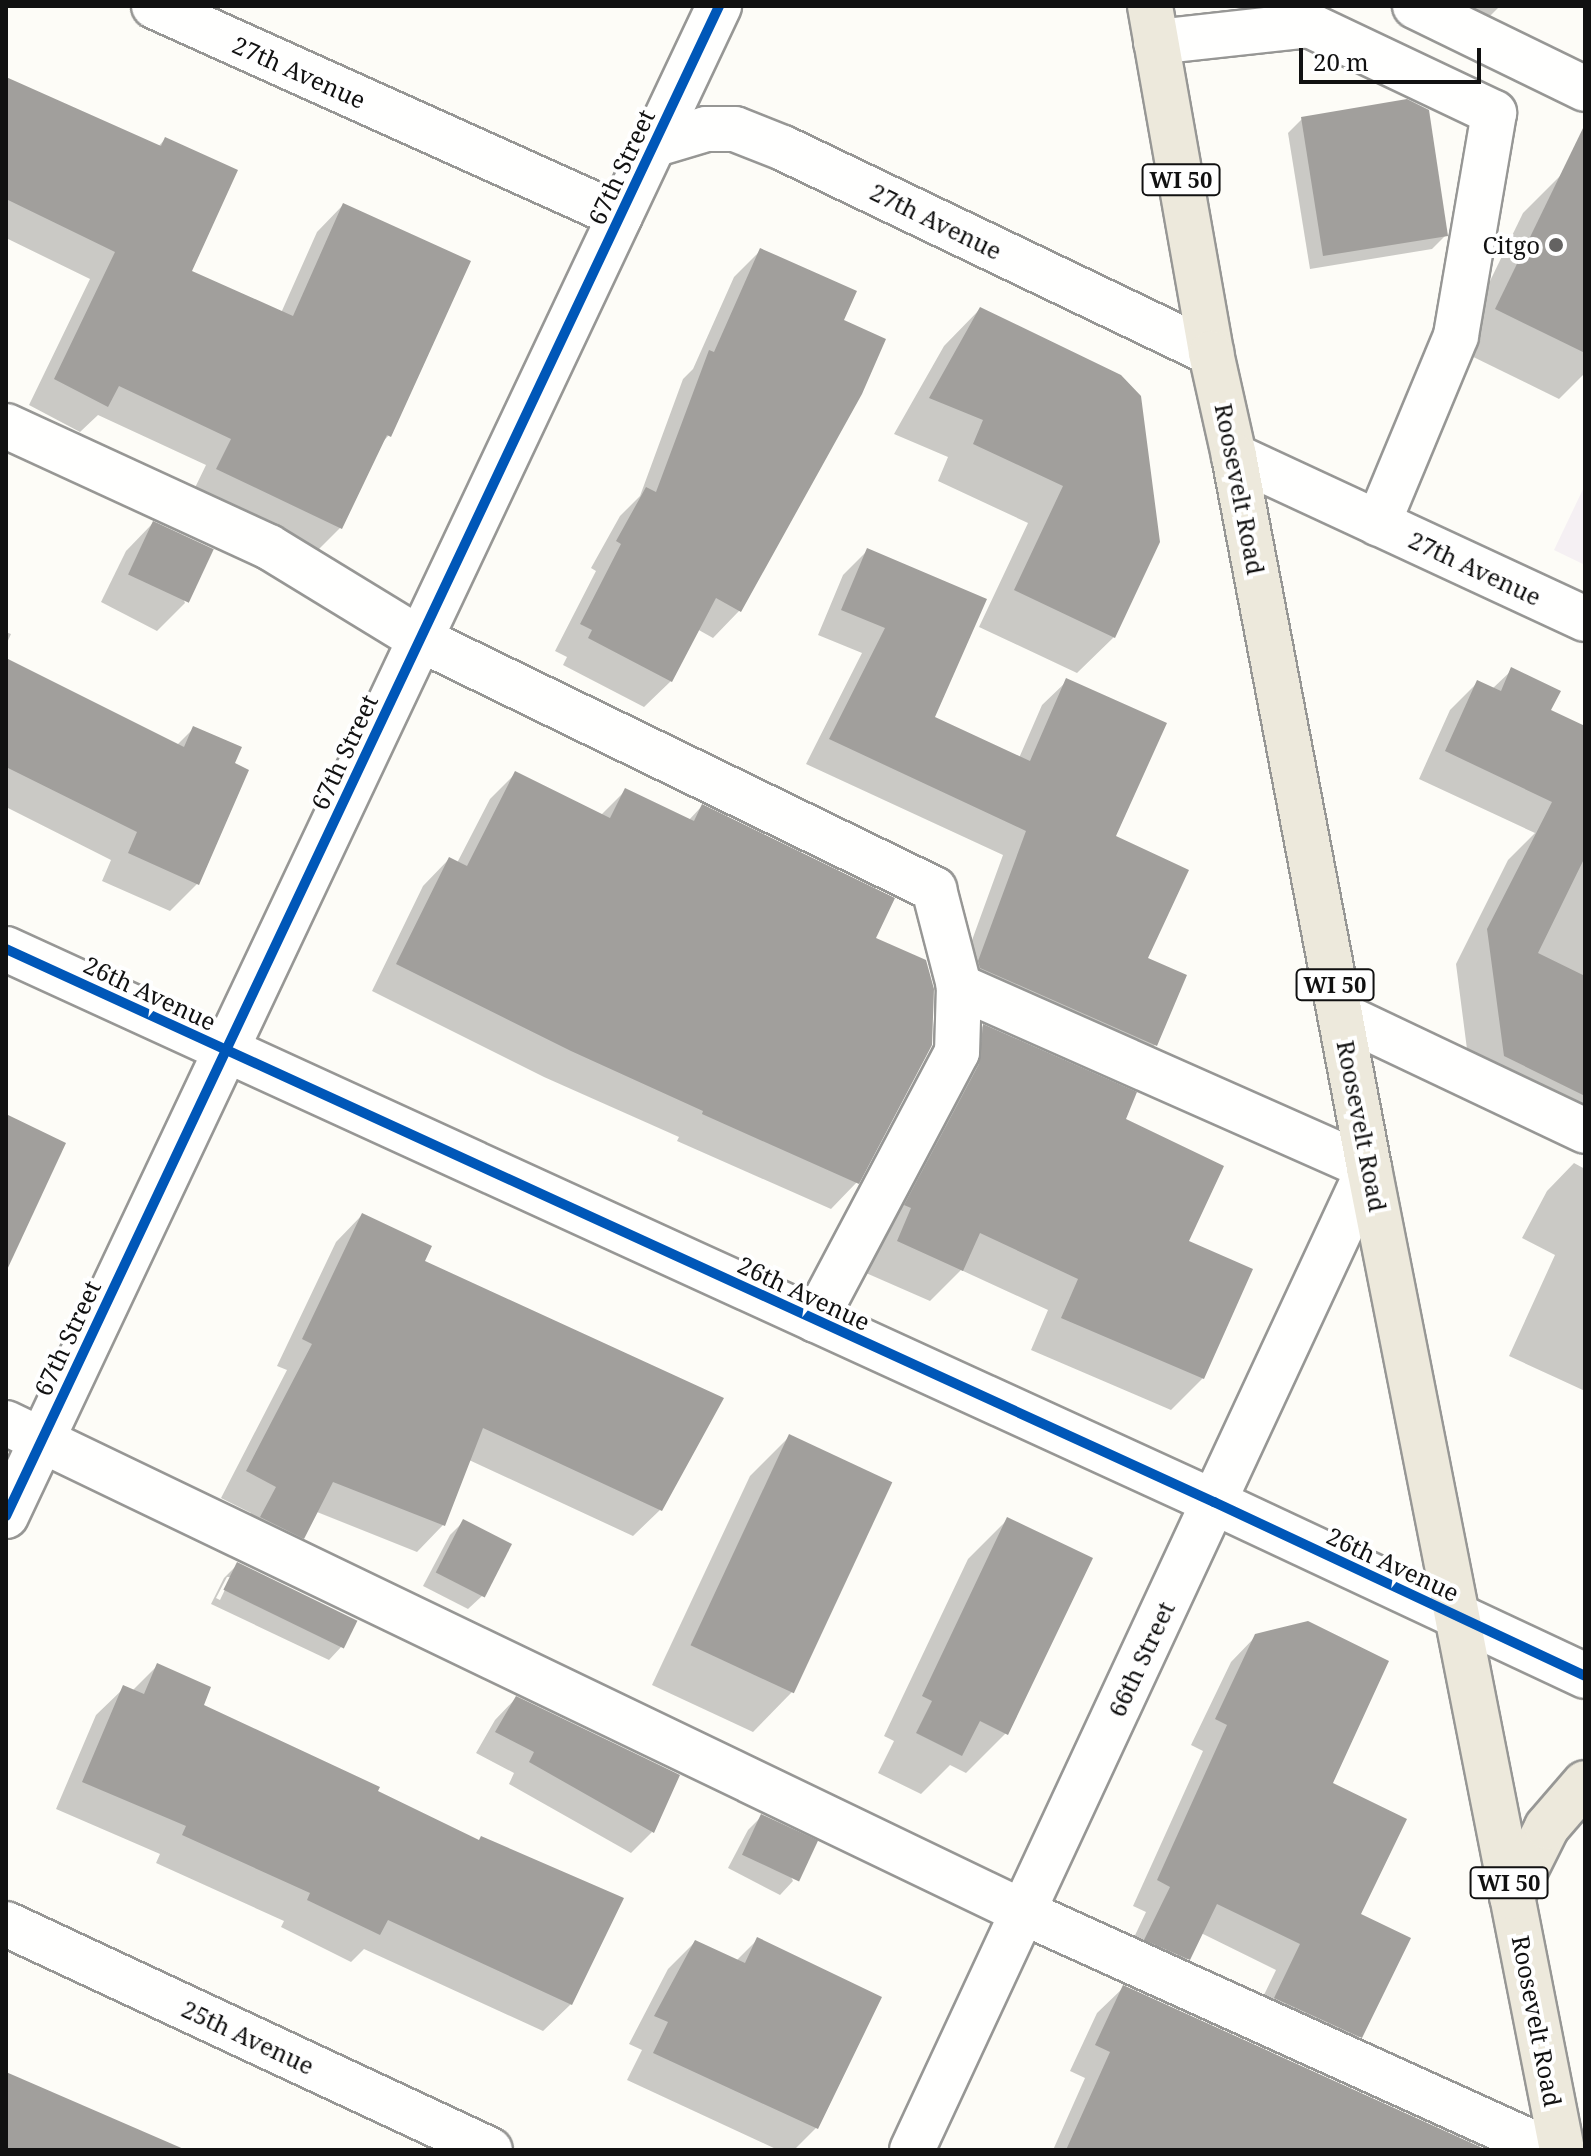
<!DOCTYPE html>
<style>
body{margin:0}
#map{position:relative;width:1591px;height:2156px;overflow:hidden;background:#fdfcf7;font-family:"Noto Serif",serif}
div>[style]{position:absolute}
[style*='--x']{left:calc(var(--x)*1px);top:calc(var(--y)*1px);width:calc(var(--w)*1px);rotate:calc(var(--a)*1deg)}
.industrial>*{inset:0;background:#f5f0f3}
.shadow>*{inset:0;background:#0003}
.building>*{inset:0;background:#a19f9c;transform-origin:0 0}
.roads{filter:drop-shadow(2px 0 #979795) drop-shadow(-2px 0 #979795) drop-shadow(0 2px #979795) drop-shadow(0 -2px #979795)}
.minor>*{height:44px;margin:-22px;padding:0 22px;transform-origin:22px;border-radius:22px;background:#fffffe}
.major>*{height:44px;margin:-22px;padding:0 22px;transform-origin:22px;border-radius:22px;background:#ede9dc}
.cycleway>*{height:10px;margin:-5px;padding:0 5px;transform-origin:5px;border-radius:5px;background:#0057b8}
.dots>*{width:22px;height:22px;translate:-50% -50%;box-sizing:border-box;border:4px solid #fff;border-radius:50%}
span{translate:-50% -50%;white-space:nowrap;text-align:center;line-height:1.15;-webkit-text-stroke:8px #fff;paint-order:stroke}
.shield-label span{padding:2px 6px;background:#fff;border:2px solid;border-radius:6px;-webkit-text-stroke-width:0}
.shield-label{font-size:22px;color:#111;font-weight:700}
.street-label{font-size:24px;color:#111}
.poi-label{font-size:24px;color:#111}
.right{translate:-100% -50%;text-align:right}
.frame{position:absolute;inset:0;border:8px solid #111;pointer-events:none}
.scale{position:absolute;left:1299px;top:48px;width:182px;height:36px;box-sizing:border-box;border:4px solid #111;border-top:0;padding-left:10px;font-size:24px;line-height:28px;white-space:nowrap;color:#111;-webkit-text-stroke:6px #fff;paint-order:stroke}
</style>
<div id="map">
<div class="industrial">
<div style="clip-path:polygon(1585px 485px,1585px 565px,1554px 550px)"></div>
</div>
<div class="shadow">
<div style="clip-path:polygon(1445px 6px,1500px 6px,1482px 24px)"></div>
<div style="clip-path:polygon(6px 79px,158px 147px,165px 139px,189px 272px,281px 313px,317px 232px,343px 205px,389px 435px,380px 445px,341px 527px,314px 554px,191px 496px,206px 465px,98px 415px,80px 432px,29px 405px,90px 279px,6px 238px)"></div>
<div style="clip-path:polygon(1302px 119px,1445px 236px,1432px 249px,1310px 269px,1288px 133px)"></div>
<div style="clip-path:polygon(1563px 173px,1585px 184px,1585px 373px,1559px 399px,1457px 349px,1523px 213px)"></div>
<div style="clip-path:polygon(761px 250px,842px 321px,860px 393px,739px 611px,713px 638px,697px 629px,671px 681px,644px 707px,563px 665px,567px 657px,555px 651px,596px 571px,591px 568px,620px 516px,640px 496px,683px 379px,693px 369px,734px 277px)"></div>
<div style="clip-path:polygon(980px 309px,1120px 377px,1114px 637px,1077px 673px,979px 627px,1028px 523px,938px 481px,948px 457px,894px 434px,944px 346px)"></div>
<div style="clip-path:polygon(153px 523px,185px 603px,157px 631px,101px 602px,126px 551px)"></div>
<div style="clip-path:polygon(868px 550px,933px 718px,1019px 758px,1042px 705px,1067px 681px,1146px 959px,1185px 976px,1155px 1045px,1130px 1070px,955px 987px,1003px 855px,806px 764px,862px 653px,818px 635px,843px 575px)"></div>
<div style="clip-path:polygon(6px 632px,11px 634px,6px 645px)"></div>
<div style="clip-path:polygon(6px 661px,177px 745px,194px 728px,232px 764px,197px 884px,170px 911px,102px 881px,111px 860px,6px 807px)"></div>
<div style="clip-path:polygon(1512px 670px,1548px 711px,1585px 728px,1585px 1143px,1472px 1088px,1456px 964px,1508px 860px,1535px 833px,1419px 779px,1450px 710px,1478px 682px,1492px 689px)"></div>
<div style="clip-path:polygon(516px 773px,600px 816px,626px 790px,688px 821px,702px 806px,874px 939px,857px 1182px,831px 1209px,677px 1141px,679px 1137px,544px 1077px,372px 991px,423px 886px,449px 859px,457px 863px,490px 799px)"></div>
<div style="clip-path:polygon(983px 1026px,1123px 1120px,1186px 1242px,1203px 1378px,1171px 1410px,1031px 1350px,1048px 1310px,961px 1270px,930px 1301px,866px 1273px,952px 1058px)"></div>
<div style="clip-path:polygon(1574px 1163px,1585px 1169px,1585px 1391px,1509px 1356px,1555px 1255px,1522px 1238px,1547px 1191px)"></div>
<div style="clip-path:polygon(362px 1215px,422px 1262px,660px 1510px,633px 1536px,469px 1460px,443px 1525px,417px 1552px,317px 1512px,303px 1537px,276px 1564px,235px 1544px,251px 1513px,221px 1498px,287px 1370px,277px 1366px,336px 1242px)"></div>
<div style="clip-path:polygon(789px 1437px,889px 1484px,792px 1692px,753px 1732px,652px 1685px,750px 1476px)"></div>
<div style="clip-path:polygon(1008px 1519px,1006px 1733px,966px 1773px,950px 1765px,921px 1794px,878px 1773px,894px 1741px,884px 1736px,968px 1559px)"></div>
<div style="clip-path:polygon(464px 1521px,482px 1596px,468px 1609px,423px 1586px,450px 1535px)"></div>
<div style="clip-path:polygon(evenodd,238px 1564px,342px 1646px,329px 1660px,211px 1604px,224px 1578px,238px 1564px,227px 1577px,231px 1577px,220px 1600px,216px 1598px,227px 1577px)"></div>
<div style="clip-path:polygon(1256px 1636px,1331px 1784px,1358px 1914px,1360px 2037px,1335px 2062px,1250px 2024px,1276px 1970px,1201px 1933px,1188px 1959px,1163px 1984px,1121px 1965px,1146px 1912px,1133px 1906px,1203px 1751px,1191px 1745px,1231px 1662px)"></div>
<div style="clip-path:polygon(157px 1666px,201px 1706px,375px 1792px,571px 2004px,543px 2031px,364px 1949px,351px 1962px,281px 1927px,284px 1921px,156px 1863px,160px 1854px,56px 1809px,96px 1715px,124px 1688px,132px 1691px)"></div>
<div style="clip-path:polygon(516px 1698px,652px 1832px,631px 1853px,509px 1784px,514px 1773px,476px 1753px,495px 1720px)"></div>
<div style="clip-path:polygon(762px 1816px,793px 1881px,780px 1895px,728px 1868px,748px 1830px)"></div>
<div style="clip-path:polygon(758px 1939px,816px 2128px,794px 2150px,778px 2150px,627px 2080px,642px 2050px,629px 2044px,668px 1969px,695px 1942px,736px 1961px)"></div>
<div style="clip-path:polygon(1124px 1987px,1455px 2150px,1053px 2150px,1085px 2078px,1070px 2071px,1097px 2013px)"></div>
</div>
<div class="building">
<div style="clip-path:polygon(6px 77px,161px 146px,165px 137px,238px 170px,192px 271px,293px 316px,343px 203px,471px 261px,391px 437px,387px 435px,342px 529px,216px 469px,231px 439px,119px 386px,108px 407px,54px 379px,115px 252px,6px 199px)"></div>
<div style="clip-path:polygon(1407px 99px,1429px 110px,1448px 236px,1323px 256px,1301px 117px)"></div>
<div style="clip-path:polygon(1585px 124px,1585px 353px,1495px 309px)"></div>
<div style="clip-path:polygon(760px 248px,857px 291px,844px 320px,886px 339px,862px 394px,741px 612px,716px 598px,672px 682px,588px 638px,592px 630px,580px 624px,621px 544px,616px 541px,646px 487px,656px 492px,709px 350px,714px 352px)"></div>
<div style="clip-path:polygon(980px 307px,1121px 375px,1141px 396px,1160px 542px,1115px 638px,1014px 590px,1063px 486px,973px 444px,983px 420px,929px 398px)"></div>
<div style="left:153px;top:521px;width:67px;height:59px;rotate:25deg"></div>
<div style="clip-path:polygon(867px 548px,987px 599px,935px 717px,1030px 761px,1066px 678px,1167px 723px,1116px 836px,1189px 870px,1148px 958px,1187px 975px,1157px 1046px,980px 968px,978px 961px,1026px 831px,829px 739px,885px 628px,841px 610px)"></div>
<div style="clip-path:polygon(6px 658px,184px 747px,193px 726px,242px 747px,235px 763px,249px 770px,199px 885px,128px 853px,137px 832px,6px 767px)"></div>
<div style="clip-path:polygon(1511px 667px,1561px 691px,1551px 710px,1585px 726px,1585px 857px,1538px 953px,1585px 976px,1585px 1096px,1504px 1056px,1487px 929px,1552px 802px,1445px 751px,1477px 680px,1501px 691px)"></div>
<div style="clip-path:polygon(515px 771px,610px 818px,625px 788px,694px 821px,702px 804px,895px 898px,876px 938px,926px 960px,934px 989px,932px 1045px,859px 1184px,702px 1114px,703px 1111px,571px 1051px,396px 964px,449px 857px,467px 866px)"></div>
<div style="clip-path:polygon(983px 1024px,1137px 1092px,1126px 1119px,1224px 1166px,1189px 1241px,1253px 1269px,1204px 1379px,1061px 1318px,1078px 1279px,980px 1233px,963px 1271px,897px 1241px,911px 1208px,904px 1205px,979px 1064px)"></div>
<div style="clip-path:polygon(6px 1114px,66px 1143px,6px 1272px)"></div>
<div style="clip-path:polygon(362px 1213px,432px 1246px,425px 1261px,724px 1398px,662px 1511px,483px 1428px,445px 1526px,333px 1482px,304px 1539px,260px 1517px,276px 1487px,246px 1471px,312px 1344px,302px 1339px)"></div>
<div style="left:789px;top:1434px;width:114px;height:233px;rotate:25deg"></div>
<div style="clip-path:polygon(1007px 1517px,1093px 1558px,1008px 1735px,980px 1721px,962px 1756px,916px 1733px,932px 1701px,922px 1696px)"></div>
<div style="left:463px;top:1519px;width:55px;height:60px;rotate:27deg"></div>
<div style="left:237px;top:1562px;width:134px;height:31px;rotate:26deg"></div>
<div style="clip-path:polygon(1308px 1621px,1389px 1661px,1333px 1783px,1407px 1819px,1361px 1914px,1411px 1938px,1362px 2038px,1274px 1998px,1300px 1944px,1217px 1904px,1190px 1960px,1144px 1940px,1170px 1887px,1157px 1880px,1227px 1725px,1215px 1719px,1255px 1634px)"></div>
<div style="clip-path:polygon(157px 1663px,211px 1687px,204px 1705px,380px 1787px,378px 1791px,479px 1840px,481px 1836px,624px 1898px,572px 2005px,388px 1920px,380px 1935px,307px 1900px,310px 1893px,182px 1835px,186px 1826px,82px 1782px,123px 1685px,144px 1694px)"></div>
<div style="clip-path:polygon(516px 1696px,680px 1775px,654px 1833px,529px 1762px,534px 1752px,495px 1732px)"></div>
<div style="left:761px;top:1814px;width:63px;height:45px;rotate:25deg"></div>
<div style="clip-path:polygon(757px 1937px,882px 1997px,818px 2129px,653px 2053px,668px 2022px,654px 2016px,695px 1940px,745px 1963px)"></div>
<div style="clip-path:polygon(1123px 1985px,1487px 2150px,1066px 2150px,1110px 2052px,1095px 2045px)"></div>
<div style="clip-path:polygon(6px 2072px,186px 2150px,6px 2150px)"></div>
</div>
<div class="roads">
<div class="minor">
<div style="--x:154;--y:6;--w:511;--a:24.26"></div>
<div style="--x:1415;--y:6;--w:189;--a:26"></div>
<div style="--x:1156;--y:42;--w:154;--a:-6.3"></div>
<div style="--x:1309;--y:25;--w:205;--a:25.4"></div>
<div style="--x:1494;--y:113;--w:226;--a:99.7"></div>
<div style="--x:1456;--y:336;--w:203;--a:112.6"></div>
<div style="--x:653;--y:145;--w:55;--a:-16.8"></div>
<div style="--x:706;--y:129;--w:29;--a:0"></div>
<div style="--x:735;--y:129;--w:52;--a:21.6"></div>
<div style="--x:783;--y:148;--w:475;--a:25.6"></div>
<div style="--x:6;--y:426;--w:289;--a:24.7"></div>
<div style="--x:269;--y:547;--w:177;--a:31.4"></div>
<div style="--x:420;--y:639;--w:572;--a:25.94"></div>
<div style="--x:934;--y:889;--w:100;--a:75.5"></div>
<div style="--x:959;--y:986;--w:66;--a:91.7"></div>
<div style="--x:957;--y:1052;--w:303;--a:117.9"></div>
<div style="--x:1234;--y:456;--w:387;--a:24.9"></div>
<div style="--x:6;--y:949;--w:1329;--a:24.6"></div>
<div style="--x:1214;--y:1502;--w:410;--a:25.1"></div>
<div style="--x:1341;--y:1015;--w:270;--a:25.4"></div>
<div style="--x:6;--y:1423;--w:1128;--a:25.68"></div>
<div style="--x:1023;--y:1912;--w:576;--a:24.39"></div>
<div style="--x:6;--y:1516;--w:1670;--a:-64.72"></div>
<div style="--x:6;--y:1924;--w:534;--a:25.03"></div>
<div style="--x:912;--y:2150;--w:1083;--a:-65.04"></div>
<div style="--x:1369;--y:1168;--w:449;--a:-156.1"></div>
</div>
<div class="major">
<div style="--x:1150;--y:6;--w:352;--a:80"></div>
<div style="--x:1211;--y:353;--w:106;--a:77.4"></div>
<div style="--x:1234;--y:456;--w:725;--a:79.26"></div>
<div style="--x:1369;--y:1168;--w:1001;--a:78.88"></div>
<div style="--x:1512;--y:1897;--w:78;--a:-63.4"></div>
<div style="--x:1547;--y:1827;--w:58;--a:-49.2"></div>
</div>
</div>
<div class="cycleway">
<div style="--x:6;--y:949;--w:1329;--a:24.6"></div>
<div style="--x:1214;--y:1502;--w:410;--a:25.1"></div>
<div style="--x:6;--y:1516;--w:1670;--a:-64.72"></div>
</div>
<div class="dots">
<div style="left:1556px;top:245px;background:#646362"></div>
</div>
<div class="shield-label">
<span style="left:1181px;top:180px">WI 50</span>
<span style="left:1335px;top:985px">WI 50</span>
<span style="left:1509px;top:1883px">WI 50</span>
</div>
<div class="street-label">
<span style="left:299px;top:72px;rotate:24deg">27th Avenue</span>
<span style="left:621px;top:167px;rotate:-65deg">67th Street</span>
<span style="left:936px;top:221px;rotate:26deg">27th Avenue</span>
<span style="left:1240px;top:489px;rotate:79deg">Roosevelt Road</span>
<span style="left:1475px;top:568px;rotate:25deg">27th Avenue</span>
<span style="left:344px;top:752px;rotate:-65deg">67th Street</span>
<span style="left:150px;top:993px;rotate:25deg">26th Avenue</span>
<span style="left:1362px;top:1126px;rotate:79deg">Roosevelt Road</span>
<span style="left:804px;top:1293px;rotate:25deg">26th Avenue</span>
<span style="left:67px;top:1338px;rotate:-65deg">67th Street</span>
<span style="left:1393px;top:1564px;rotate:25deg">26th Avenue</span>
<span style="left:1141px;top:1659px;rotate:-65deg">66th Street</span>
<span style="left:1537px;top:2021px;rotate:79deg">Roosevelt Road</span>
<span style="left:248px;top:2037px;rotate:25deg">25th Avenue</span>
</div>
<div class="poi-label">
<span class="right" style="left:1540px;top:245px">Citgo</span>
</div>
<div class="frame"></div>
<div class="scale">20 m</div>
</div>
